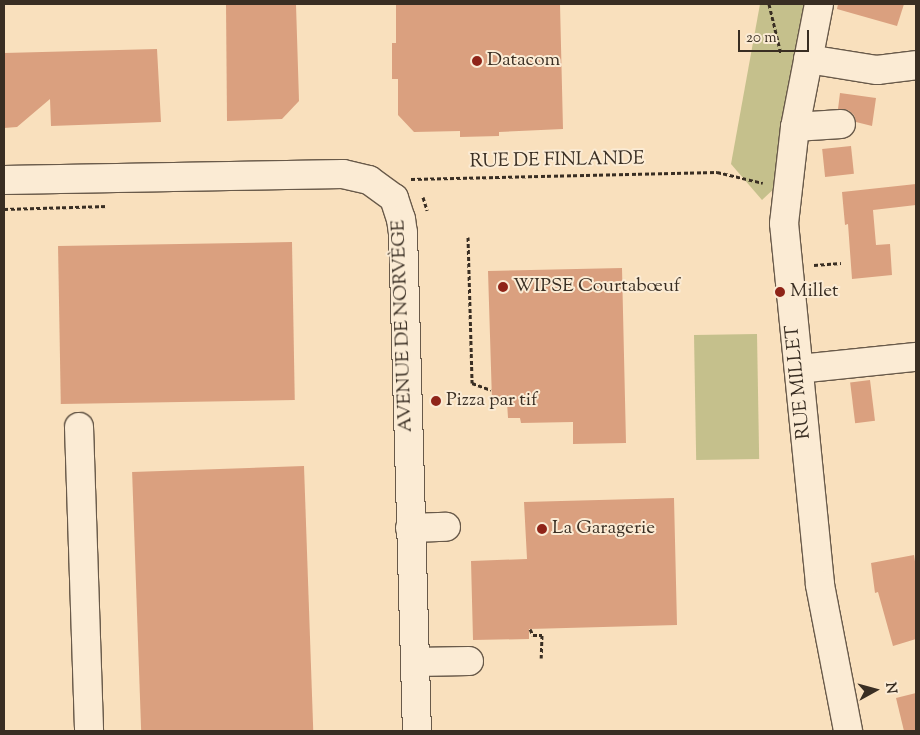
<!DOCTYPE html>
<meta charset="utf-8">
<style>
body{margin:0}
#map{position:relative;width:920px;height:735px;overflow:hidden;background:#f9e0bd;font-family:"Sorts Mill Goudy",serif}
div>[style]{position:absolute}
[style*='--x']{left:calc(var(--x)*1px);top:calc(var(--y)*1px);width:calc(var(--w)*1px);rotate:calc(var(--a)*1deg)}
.green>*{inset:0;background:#c5c08c;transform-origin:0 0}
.building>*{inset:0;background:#daa07f;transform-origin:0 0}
.path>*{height:3px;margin-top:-1.5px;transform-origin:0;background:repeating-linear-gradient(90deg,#392e23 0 4px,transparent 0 6.5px)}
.roads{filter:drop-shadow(1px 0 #695a4a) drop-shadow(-1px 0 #695a4a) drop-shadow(0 1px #695a4a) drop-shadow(0 -1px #695a4a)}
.minor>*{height:28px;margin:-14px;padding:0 14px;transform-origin:14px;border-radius:14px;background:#fbebd4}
.dots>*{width:14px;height:14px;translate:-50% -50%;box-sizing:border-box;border:2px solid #fbebd4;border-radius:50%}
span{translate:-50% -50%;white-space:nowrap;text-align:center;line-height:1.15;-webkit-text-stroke:4px #fbebd4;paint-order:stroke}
.poi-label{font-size:19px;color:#392e23}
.left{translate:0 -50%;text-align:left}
.street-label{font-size:19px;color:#392e23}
.frame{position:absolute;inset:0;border:5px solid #392e23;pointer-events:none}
.north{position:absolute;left:850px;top:665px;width:50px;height:50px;-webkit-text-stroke:4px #fbebd4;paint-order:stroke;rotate:83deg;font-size:14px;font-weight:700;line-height:20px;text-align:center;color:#392e23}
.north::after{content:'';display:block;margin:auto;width:18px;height:22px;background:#392e23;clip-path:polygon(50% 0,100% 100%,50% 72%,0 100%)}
.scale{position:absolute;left:738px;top:30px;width:71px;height:22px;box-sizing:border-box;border:2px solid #392e23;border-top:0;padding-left:6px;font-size:15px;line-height:18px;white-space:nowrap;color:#392e23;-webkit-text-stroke:4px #fbebd4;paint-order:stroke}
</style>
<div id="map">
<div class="green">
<div style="clip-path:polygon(760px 4px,813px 4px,778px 185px,762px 200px,731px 164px)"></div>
<div style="left:757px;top:334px;width:125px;height:63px;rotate:89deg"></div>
</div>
<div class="building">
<div style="clip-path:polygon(226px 4px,296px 4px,299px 101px,282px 119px,227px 121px)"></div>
<div style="clip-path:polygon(396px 4px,560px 4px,563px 129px,499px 132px,499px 136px,460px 137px,460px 131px,414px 132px,398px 115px,398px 79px,392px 79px,392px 43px,396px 43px)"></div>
<div style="clip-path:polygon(838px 4px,904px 4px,897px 26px,837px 9px)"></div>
<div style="clip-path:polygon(157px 49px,161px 122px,51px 126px,50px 99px,17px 127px,4px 128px,4px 53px)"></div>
<div style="clip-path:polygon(840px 93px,876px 98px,872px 126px,856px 122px,854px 115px,848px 110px,838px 109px)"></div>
<div style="left:851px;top:146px;width:28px;height:29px;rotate:84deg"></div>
<div style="clip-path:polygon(916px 184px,916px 205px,873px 210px,876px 245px,890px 244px,892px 275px,852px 279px,848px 224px,845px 225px,842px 192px)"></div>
<div style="left:292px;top:242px;width:158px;height:234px;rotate:89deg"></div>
<div style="clip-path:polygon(622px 268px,626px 443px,573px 444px,573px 422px,521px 423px,520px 418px,508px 418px,507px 402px,492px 401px,488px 271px)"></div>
<div style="left:870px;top:380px;width:41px;height:20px;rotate:83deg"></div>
<div style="left:304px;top:466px;width:265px;height:172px;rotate:88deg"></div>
<div style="clip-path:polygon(674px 498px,677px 625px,529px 629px,529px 639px,473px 640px,471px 561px,527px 559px,524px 502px)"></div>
<div style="clip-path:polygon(914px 555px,916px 568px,916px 639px,893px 646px,878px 592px,875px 593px,871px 563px)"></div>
<div style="clip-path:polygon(916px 693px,916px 731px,904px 731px,896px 698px)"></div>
</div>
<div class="path">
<div style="--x:769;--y:4;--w:51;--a:76.5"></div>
<div style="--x:411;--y:179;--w:306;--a:-1.3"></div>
<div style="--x:717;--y:172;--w:47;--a:13.4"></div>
<div style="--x:423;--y:197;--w:14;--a:73"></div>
<div style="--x:4;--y:209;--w:104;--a:-1.7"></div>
<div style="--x:468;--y:237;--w:146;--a:88.4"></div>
<div style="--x:472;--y:383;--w:20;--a:20"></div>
<div style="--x:814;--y:265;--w:27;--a:-4"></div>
<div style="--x:530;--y:629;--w:7;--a:63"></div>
<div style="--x:533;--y:635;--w:9;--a:0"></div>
<div style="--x:542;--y:635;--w:23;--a:92"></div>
</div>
<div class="roads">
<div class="minor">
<div style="--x:819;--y:4;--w:125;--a:101"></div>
<div style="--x:795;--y:127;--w:97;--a:96.5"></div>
<div style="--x:784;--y:223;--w:364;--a:84.3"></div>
<div style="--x:820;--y:585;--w:149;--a:79.1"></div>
<div style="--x:808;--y:59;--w:70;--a:9.1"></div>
<div style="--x:877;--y:70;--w:39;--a:-7"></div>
<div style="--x:795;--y:127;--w:46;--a:-3.7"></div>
<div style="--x:4;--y:180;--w:339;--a:-1"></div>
<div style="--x:343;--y:174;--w:27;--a:13"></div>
<div style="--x:369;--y:180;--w:31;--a:36"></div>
<div style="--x:394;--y:198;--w:22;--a:72"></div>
<div style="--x:401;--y:219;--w:14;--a:82"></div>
<div style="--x:403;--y:233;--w:498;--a:88.4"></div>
<div style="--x:799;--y:369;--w:118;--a:-5.9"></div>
<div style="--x:79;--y:427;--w:304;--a:88.1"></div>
<div style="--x:410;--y:528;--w:36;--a:-2"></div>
<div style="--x:415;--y:662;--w:54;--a:-1.1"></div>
</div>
</div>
<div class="dots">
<div style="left:477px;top:61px;background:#8f2418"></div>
<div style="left:503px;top:287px;background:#8f2418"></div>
<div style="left:780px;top:292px;background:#8f2418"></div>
<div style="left:436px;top:401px;background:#8f2418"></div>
<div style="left:542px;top:529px;background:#8f2418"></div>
</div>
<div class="poi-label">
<span class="left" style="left:487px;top:61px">Datacom</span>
<span class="left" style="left:513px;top:287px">WIPSE Courtabœuf</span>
<span class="left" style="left:790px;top:292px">Millet</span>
<span class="left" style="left:446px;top:401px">Pizza par tif</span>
<span class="left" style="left:552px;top:529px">La Garagerie</span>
</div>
<div class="street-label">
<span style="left:557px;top:161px;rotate:-1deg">RUE DE FINLANDE</span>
<span style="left:403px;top:326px;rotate:-92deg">AVENUE DE NORVÈGE</span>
<span style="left:799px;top:382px;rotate:-96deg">RUE MILLET</span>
</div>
<div class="frame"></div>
<div class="north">N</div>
<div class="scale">20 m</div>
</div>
